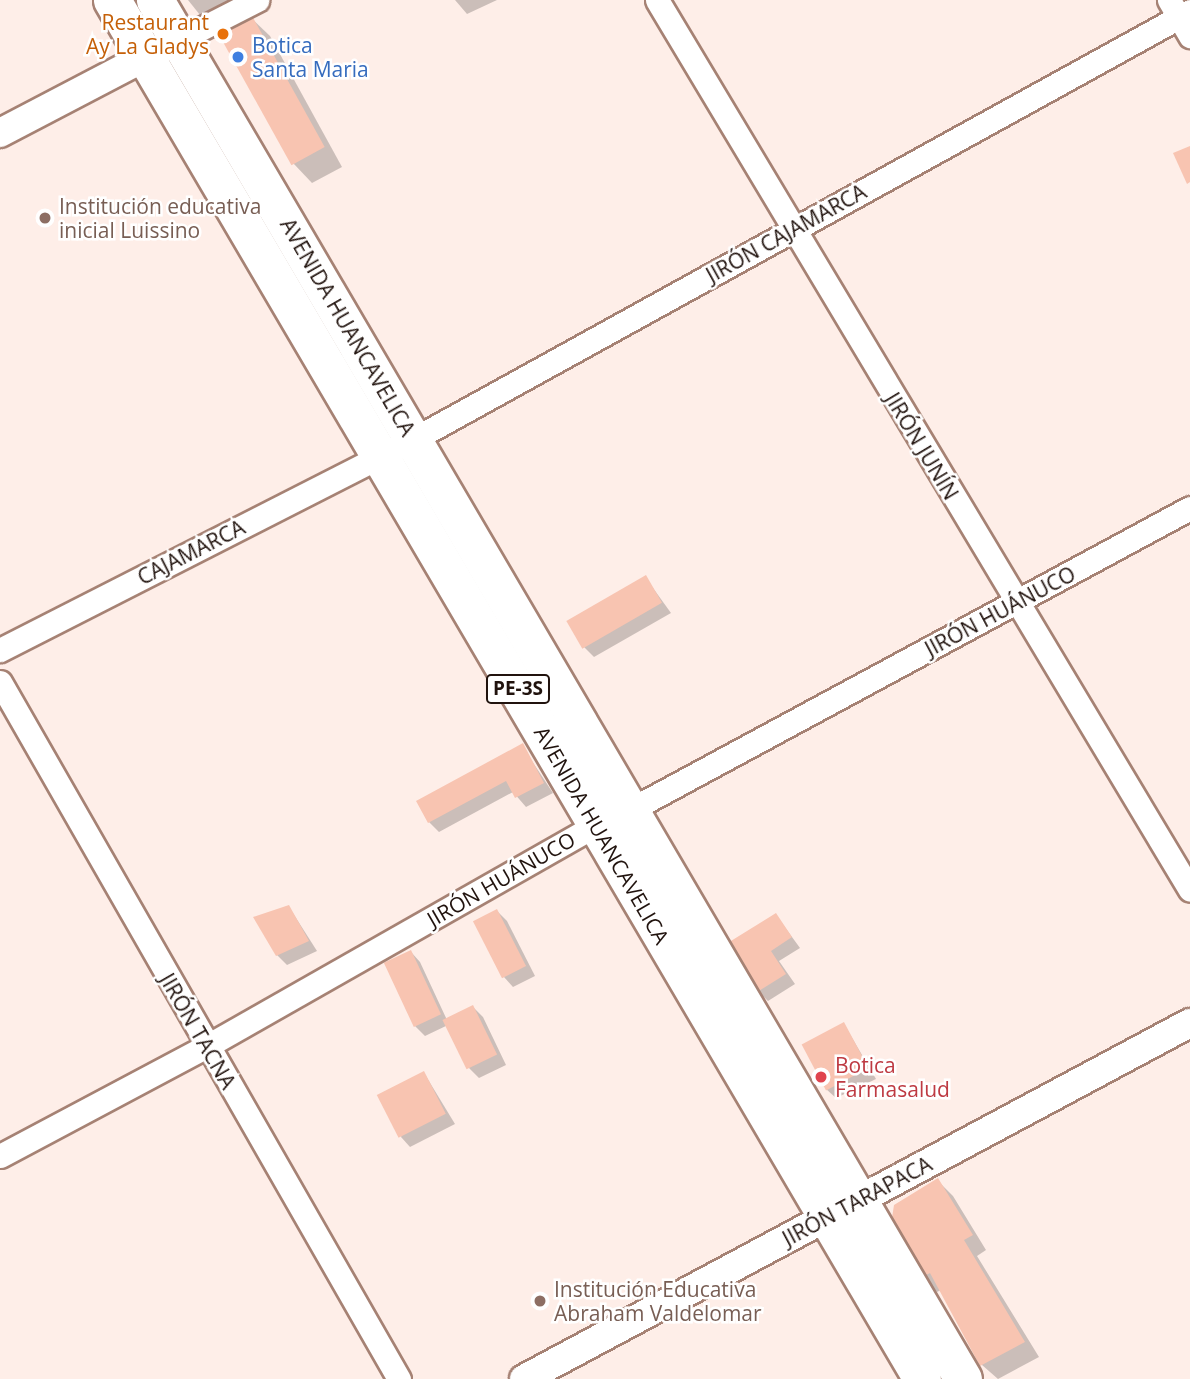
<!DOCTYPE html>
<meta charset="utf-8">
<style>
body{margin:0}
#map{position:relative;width:1190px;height:1379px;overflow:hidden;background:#feeee8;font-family:"Open Sans",sans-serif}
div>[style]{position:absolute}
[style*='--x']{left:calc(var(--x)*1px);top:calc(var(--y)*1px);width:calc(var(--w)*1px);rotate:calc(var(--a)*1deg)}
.shadow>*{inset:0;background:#0003}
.building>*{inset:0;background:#f8c4b1;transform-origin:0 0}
.roads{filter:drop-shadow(2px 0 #a68274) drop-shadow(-2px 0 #a68274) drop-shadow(0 2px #a68274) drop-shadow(0 -2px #a68274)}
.minor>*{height:23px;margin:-11.5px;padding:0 11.5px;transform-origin:11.5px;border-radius:11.5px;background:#fff}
.tertiary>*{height:28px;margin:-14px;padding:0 14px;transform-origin:14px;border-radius:14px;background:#fff}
.trunk>*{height:37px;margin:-18.5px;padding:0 18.5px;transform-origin:18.5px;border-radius:18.5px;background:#fff}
.dots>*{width:19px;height:19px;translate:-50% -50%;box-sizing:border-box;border:4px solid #fff;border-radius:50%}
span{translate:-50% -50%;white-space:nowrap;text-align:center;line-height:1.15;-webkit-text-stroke:5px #fff;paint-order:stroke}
.shield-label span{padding:2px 5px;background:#fff;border:2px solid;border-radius:5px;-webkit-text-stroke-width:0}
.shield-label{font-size:19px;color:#21130e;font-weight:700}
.food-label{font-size:21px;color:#c56008}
.right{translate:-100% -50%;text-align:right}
.shop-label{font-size:21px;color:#366cbe}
.left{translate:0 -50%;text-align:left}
.education-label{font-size:21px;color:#785e54}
.street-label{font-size:21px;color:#21130e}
.health-label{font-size:21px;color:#be3a42}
</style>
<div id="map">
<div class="shadow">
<div style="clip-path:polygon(188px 0,230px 0,200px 15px)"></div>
<div style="clip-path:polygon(455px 0,497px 0,467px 14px)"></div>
<div style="clip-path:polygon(250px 17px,270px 36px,342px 167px,312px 183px,293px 163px,221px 32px)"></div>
<div style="clip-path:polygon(645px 577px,671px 613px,594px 657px,584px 647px)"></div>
<div style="clip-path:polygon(522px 746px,553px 793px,526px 807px,513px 792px,439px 832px,429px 822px)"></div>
<div style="clip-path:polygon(289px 907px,317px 951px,287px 965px,277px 955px)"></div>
<div style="clip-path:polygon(497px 911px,507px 921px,535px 976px,513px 987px,504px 977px,476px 922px)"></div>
<div style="clip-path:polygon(776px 915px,800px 948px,779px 961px,795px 984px,768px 1001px,758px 991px)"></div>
<div style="clip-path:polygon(411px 952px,420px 962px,447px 1020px,473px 1007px,483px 1017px,506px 1065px,479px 1078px,469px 1068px,448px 1025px,425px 1036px,415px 1026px)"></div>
<div style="clip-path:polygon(844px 1024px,876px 1079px,836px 1098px,826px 1089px)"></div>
<div style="clip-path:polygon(424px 1073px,455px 1124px,410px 1147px,401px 1137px)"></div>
<div style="clip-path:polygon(938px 1181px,953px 1196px,986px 1250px,977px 1256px,1039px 1357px,998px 1379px,982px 1365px,941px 1290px,937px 1292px,922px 1277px)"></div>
</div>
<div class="building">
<div style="left:251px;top:14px;width:152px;height:38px;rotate:61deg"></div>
<div style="clip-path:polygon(1190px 146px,1190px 182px,1187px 184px,1173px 153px)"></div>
<div style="left:646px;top:575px;width:32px;height:92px;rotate:60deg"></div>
<div style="clip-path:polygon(523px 743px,544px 783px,515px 798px,506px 781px,428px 823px,416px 801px)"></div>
<div style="clip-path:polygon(289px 905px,309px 941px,276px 956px,253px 917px)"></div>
<div style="left:497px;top:909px;width:64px;height:27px;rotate:63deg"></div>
<div style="clip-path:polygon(776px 913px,792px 937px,771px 951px,786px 974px,757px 992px,726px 944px)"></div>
<div style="left:411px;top:950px;width:71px;height:30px;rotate:65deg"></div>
<div style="left:473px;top:1005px;width:55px;height:34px;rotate:64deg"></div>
<div style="left:844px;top:1022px;width:52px;height:48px;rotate:62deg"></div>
<div style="left:424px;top:1071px;width:48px;height:53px;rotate:63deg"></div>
<div style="clip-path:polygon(938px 1178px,973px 1235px,964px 1240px,1025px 1342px,980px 1366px,930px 1273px,920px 1278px,891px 1224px,894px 1205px)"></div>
</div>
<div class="roads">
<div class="minor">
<div style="--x:657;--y:0;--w:1037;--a:59.08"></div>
<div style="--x:1169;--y:0;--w:42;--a:59.7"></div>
<div style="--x:179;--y:40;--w:88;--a:-27.1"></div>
<div style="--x:0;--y:650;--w:465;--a:-27"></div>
<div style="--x:414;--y:439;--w:886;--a:-28.88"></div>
<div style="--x:0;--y:682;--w:803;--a:60.21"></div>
<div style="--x:0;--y:1156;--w:234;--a:-28"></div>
<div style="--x:207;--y:1046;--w:449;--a:-29.6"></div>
<div style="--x:597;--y:824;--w:36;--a:-23"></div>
<div style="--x:630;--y:810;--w:636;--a:-28.34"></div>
</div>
<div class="tertiary">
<div style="--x:0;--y:133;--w:182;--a:-27.6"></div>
<div style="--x:524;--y:1379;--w:755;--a:-28.13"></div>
</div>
<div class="trunk">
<div style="--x:112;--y:0;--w:1599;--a:59.57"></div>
<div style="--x:155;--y:0;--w:1598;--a:59.63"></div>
</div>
</div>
<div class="dots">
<div style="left:223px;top:34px;background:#e8710a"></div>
<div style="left:238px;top:57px;background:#3f7fe0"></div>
<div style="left:45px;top:218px;background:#8d6e63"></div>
<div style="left:821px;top:1077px;background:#e0444e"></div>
<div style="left:540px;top:1301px;background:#8d6e63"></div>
</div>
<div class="shield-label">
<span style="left:518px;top:689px">PE-3S</span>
</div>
<div class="food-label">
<span class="right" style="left:209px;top:34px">Restaurant<br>Ay La Gladys</span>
</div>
<div class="shop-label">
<span class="left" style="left:252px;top:57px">Botica<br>Santa Maria</span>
</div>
<div class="education-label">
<span class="left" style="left:59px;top:218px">Institución educativa<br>inicial Luissino</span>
<span class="left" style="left:554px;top:1301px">Institución Educativa<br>Abraham Valdelomar</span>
</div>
<div class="street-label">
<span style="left:786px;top:233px;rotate:-29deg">JIRÓN CAJAMARCA</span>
<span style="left:348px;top:327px;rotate:60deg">AVENIDA HUANCAVELICA</span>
<span style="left:922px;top:446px;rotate:59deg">JIRÓN JUNÍN</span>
<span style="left:191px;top:552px;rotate:-27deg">CAJAMARCA</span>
<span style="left:1000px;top:611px;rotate:-28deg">JIRÓN HUÁNUCO</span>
<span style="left:602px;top:835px;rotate:60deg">AVENIDA HUANCAVELICA</span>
<span style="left:501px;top:879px;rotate:-30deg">JIRÓN HUÁNUCO</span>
<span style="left:198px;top:1031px;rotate:60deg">JIRÓN TACNA</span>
<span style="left:857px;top:1201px;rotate:-28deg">JIRÓN TARAPACA</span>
</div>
<div class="health-label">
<span class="left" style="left:835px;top:1077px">Botica<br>Farmasalud</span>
</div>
</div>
